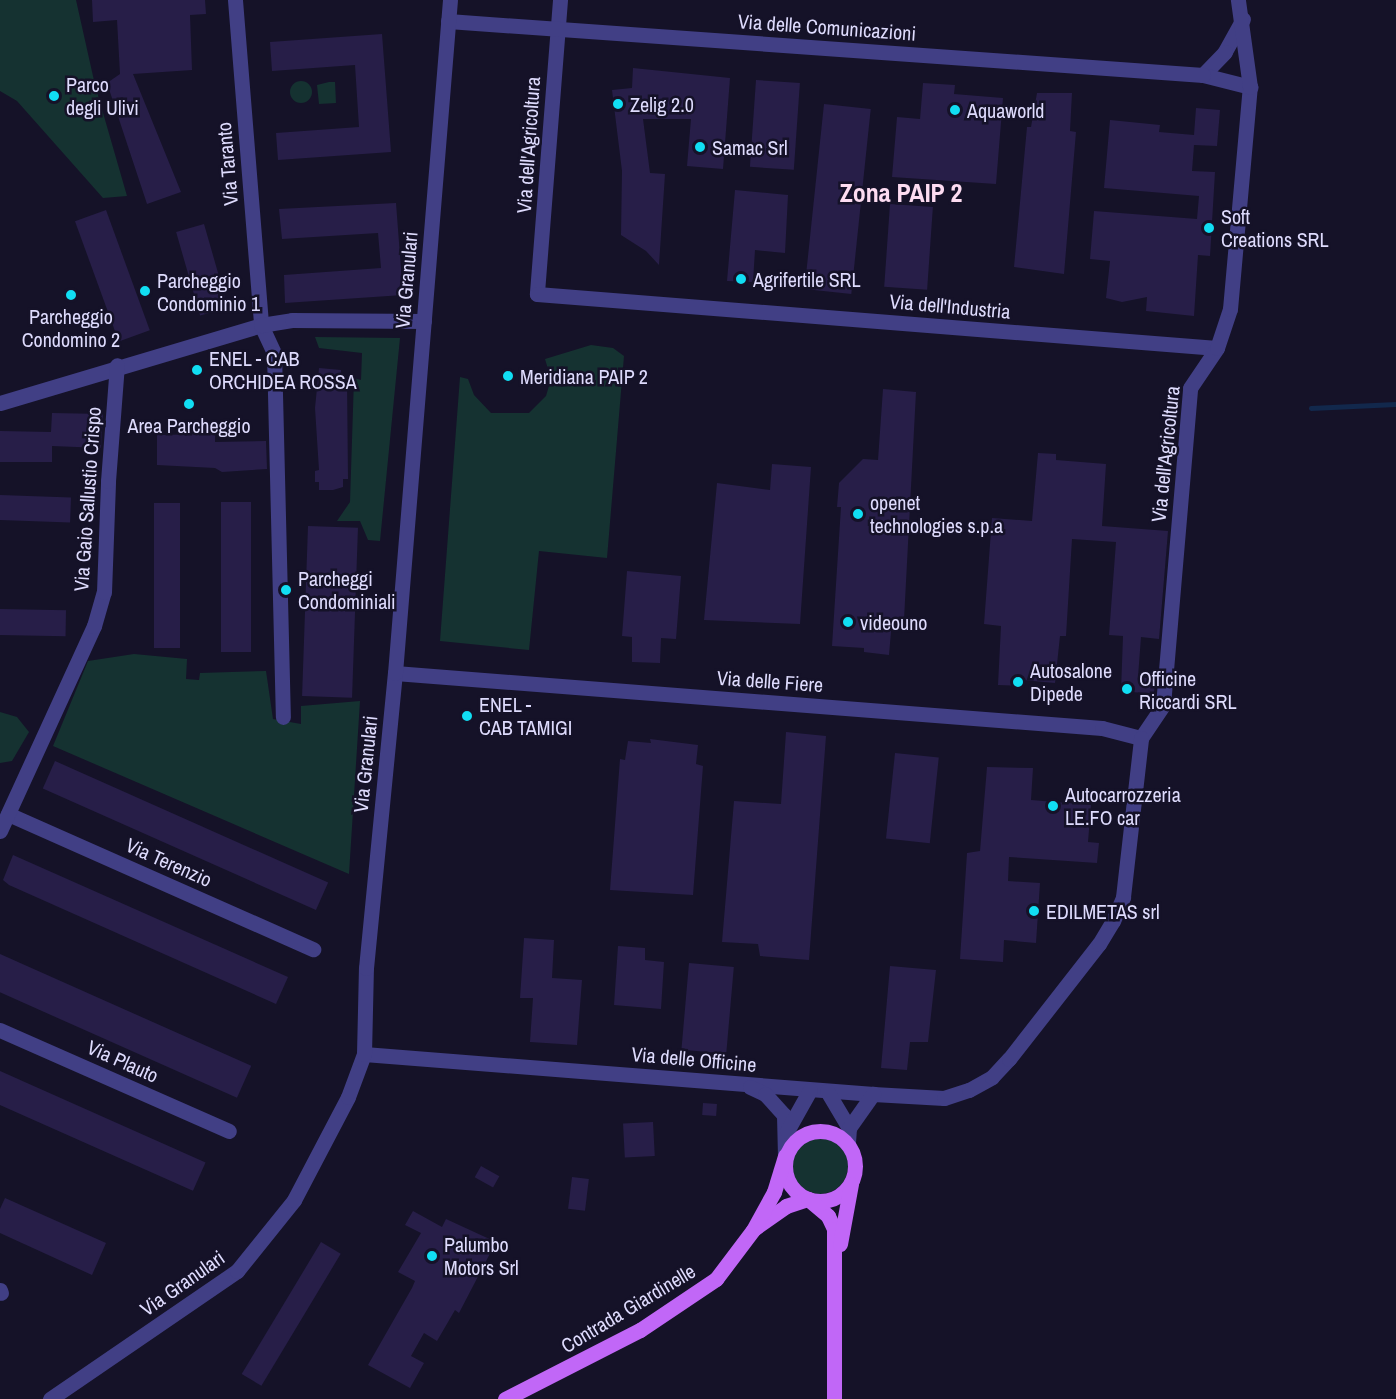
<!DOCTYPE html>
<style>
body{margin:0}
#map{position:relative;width:1396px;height:1399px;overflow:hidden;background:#151228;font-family:"Archivo Narrow",sans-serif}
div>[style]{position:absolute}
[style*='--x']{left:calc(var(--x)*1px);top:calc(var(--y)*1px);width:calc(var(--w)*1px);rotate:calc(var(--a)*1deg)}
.green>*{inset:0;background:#153231}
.round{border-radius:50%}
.stream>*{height:4.5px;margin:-2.25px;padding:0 2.25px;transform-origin:2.25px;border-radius:2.25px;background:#12284c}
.building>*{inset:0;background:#271e48;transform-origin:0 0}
.minor>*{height:15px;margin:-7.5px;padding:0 7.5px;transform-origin:7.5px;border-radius:7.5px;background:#413f85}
.major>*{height:15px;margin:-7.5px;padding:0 7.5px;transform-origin:7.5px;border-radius:7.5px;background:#c167f7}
.major>.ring{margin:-7.5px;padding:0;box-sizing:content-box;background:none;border:15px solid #c167f7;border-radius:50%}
.dots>*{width:16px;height:16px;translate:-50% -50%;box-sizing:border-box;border:3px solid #151228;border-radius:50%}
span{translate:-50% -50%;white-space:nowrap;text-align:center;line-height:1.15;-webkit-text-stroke:5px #151228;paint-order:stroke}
.street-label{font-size:20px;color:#dedbfd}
.poi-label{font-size:20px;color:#dedbfd}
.left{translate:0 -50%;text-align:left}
.district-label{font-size:26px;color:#fddcf1;font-weight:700}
</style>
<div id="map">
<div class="green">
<div style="clip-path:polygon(0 0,76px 0,95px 85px,127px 196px,103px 198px,17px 101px,0 91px)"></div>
<div class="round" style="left:290px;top:81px;width:22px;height:22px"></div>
<div style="clip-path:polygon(329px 82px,335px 82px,336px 103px,319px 104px,317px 85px)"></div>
<div style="clip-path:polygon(315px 337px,400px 338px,380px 541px,368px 540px,360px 521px,337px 521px,350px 502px,354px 378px,361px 380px,362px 353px,319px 348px)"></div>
<div style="clip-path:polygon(591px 345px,613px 348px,624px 356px,607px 558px,539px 551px,529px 650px,440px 641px,460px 377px,468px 379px,474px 395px,491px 413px,529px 413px,546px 396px,551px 379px,545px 359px)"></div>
<div style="clip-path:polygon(134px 654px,187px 659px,186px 679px,199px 680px,200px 673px,266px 671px,273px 719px,301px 724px,301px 706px,360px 701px,349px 874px,53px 746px,88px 661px)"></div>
<div style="clip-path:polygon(0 712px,17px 717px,29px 732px,12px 761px,0 763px)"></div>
<div class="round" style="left:792px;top:1138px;width:56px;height:56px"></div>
</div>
<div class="stream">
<div style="--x:1311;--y:408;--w:85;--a:-2.7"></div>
</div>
<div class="building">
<div style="clip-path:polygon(92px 0,205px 0,206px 14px,190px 15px,192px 70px,133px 74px,181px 192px,147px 204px,107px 83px,120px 74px,117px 20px,93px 22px)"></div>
<div style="clip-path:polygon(382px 34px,391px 152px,278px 160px,276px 133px,359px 127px,355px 65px,272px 71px,270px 42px)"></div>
<div style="clip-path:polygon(633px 68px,730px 78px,723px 169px,687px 166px,691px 119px,643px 119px,650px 173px,665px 174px,659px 265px,646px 251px,621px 235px,622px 171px,612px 90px,632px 88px)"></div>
<div style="left:756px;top:80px;width:44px;height:87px;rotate:4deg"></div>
<div style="clip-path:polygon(923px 83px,955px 85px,954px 94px,1003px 98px,996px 184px,892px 177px,897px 117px,920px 119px)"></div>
<div style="clip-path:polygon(1037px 93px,1072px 93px,1070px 131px,1076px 132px,1064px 274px,1014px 267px,1027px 127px,1031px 127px)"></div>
<div style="left:824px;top:104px;width:47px;height:186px;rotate:6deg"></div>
<div style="clip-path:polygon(1196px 108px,1220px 110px,1217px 146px,1194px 145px,1192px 171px,1215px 172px,1210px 256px,1198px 255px,1194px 316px,1146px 311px,1147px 297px,1122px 302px,1106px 298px,1110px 261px,1090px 259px,1094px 211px,1197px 219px,1199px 196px,1104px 188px,1110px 120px,1160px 125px,1159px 132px,1194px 135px)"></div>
<div style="clip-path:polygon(735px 190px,788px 195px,785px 253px,755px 250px,753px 282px,727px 281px)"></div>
<div style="clip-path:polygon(396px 203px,403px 295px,285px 303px,284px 275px,381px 268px,378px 233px,282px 239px,279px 209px)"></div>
<div style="left:890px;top:204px;width:43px;height:83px;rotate:4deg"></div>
<div style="left:106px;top:210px;width:128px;height:33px;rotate:70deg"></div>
<div style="left:204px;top:224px;width:87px;height:29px;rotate:74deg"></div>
<div style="clip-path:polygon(319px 368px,341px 370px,341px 379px,347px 379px,348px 479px,343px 479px,343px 487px,333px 490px,319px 490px,319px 482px,315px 482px,315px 471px,319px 470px,315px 408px)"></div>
<div style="clip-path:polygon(883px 389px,916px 392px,904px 620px,892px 620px,889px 655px,864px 652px,864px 648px,832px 646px,841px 507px,837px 507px,839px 483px,863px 459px,878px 460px)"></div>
<div style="clip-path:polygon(52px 413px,103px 414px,101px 448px,52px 446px,52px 462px,0 462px,0 431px,51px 432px)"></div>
<div style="clip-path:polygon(215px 434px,215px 442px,266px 441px,267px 469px,222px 472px,215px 468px,157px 465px,157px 435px)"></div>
<div style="clip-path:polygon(1038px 453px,1056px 454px,1056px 460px,1106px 464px,1102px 526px,1168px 531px,1159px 639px,1141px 637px,1138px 677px,1155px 679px,1154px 694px,1121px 691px,1123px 636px,1109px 635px,1116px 542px,1072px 539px,1066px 636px,1060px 636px,1055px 683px,1022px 680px,1021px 686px,998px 685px,1001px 626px,984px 624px,992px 518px,1032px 521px)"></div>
<div style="clip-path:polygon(772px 464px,811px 467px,800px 624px,704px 620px,717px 483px,770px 490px)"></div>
<div style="left:0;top:495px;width:71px;height:25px;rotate:2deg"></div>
<div style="left:221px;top:502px;width:30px;height:150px"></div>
<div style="left:154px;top:503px;width:26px;height:145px"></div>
<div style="left:308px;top:526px;width:50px;height:170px;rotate:2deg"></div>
<div style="clip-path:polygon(627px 571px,681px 576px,676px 639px,661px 638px,660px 663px,632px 662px,632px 637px,622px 636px)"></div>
<div style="left:0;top:609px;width:66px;height:26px;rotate:1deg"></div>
<div style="clip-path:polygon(786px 732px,826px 736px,809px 960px,760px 956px,758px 944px,722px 942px,734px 801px,781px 804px)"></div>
<div style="clip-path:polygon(650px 739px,698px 745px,696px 764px,703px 766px,693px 895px,610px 890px,620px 759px,625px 760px,628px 741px,651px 743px)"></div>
<div style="left:895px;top:753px;width:44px;height:86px;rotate:6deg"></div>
<div style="left:55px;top:761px;width:299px;height:30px;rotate:24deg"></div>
<div style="clip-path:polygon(987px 767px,1033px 768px,1031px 800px,1091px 805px,1088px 842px,1099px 843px,1097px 863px,1009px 857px,1008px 881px,1040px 883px,1036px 943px,1004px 940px,1003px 962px,960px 959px,967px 853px,980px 851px)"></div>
<div style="clip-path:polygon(13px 855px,288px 977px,276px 1004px,9px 885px,3px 880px)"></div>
<div style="clip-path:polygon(524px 938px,554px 940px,552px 978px,582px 980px,577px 1045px,530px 1042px,533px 998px,520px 998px)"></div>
<div style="clip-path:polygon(618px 946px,645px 948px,645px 960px,664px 962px,661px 1009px,614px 1005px)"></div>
<div style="left:0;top:954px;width:275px;height:35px;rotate:24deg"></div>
<div style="left:689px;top:963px;width:45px;height:87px;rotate:5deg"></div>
<div style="clip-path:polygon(890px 966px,936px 970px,928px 1042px,910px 1042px,907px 1070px,881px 1068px)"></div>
<div style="left:0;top:1071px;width:225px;height:31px;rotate:24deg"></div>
<div style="left:703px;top:1103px;width:14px;height:12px;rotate:4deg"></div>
<div style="left:653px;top:1122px;width:34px;height:30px;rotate:87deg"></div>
<div style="left:481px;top:1166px;width:21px;height:13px;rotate:29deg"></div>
<div style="left:572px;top:1177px;width:17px;height:32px;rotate:7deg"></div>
<div style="clip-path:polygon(5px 1198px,106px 1243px,92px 1275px,0 1233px,0 1209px)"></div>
<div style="clip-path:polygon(413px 1211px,442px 1227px,446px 1219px,496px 1242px,459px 1313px,455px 1310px,437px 1341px,424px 1333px,411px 1356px,424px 1363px,410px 1388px,368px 1365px,412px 1288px,415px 1281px,398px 1272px,421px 1233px,405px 1225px)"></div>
<div style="left:321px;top:1242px;width:23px;height:154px;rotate:31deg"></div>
</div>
<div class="minor">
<div style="--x:235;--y:0;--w:326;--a:85.4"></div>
<div style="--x:261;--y:325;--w:31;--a:65"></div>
<div style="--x:274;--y:353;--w:364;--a:88.6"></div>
<div style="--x:560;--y:0;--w:295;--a:94.5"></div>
<div style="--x:537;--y:294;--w:682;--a:4.54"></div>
<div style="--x:1243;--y:19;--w:38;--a:119"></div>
<div style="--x:1225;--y:52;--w:32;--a:134"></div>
<div style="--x:1203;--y:75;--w:49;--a:14.3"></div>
<div style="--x:448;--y:21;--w:757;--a:4.09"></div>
<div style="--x:0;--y:403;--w:272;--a:-16.6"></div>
<div style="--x:261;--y:325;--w:31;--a:-9"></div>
<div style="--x:292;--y:320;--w:132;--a:0.4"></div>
<div style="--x:395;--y:673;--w:709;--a:4.45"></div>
<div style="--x:1102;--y:728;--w:40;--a:14.4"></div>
<div style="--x:1141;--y:738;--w:40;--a:-56"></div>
<div style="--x:1163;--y:705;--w:318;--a:-85.1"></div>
<div style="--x:1190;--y:388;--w:48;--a:-56"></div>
<div style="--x:1217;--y:348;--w:41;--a:-71.6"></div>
<div style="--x:1230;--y:309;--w:223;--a:-84.9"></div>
<div style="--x:1250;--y:87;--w:88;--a:-97.9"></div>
<div style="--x:8;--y:814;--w:334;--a:23.9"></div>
<div style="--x:0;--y:831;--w:226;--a:-65.4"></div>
<div style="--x:94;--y:626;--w:35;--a:-74"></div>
<div style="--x:104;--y:592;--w:111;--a:-87.9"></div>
<div style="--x:108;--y:481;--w:116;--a:-85.6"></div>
<div style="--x:0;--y:1030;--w:250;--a:23.8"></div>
<div style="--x:364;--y:1054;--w:511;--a:4.49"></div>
<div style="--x:873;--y:1094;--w:71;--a:3.2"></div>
<div style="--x:944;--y:1098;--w:26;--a:-18"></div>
<div style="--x:969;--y:1090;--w:26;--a:-29"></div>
<div style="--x:992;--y:1077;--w:25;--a:-47"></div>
<div style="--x:1009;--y:1059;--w:146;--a:-52"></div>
<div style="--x:1099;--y:944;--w:27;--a:-59"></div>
<div style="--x:1113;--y:921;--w:26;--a:-67"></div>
<div style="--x:1123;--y:897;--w:160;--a:-83.5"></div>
<div style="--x:750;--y:1087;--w:17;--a:25"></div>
<div style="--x:765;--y:1094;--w:28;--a:48"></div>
<div style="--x:784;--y:1115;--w:41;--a:88.6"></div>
<div style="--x:827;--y:1091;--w:43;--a:59.3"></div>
<div style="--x:849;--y:1128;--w:16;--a:94"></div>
<div style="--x:849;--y:1128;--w:42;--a:-54.8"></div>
<div style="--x:787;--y:1131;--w:47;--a:-60.7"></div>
<div style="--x:0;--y:1290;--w:3;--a:72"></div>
<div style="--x:50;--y:1399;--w:227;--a:-34.4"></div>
<div style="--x:237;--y:1271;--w:91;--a:-51.2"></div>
<div style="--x:294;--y:1200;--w:116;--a:-62.3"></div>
<div style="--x:348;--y:1097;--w:46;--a:-69.6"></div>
<div style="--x:364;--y:1054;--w:86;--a:-88.7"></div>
<div style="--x:366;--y:968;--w:296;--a:-84.4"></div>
<div style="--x:395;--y:673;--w:675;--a:-85.33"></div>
</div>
<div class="major">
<div class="ring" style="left:785px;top:1131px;width:55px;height:55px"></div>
<div style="--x:755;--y:1228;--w:38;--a:-35"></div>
<div style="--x:786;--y:1206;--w:23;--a:-18"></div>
<div style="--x:808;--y:1199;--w:26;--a:40"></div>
<div style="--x:828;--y:1216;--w:14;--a:65"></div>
<div style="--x:834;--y:1229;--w:170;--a:90"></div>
<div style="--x:840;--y:1244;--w:61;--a:-79.6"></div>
<div style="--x:505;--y:1399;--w:152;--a:-27.1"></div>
<div style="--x:640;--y:1330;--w:92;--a:-33.9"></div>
<div style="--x:716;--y:1279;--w:61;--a:-52.9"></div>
<div style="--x:753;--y:1230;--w:43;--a:-61.1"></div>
<div style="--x:774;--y:1192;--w:38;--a:-73"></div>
</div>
<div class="dots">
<div style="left:54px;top:96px;background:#11def3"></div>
<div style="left:618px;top:104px;background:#11def3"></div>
<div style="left:955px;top:110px;background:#11def3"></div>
<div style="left:700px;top:147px;background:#11def3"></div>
<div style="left:1209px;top:228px;background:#11def3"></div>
<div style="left:741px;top:279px;background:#11def3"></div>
<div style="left:145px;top:291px;background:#11def3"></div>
<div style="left:71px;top:295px;background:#11def3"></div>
<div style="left:197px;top:370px;background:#11def3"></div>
<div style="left:508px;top:376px;background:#11def3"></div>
<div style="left:189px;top:404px;background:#11def3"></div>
<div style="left:858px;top:514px;background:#11def3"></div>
<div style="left:286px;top:590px;background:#11def3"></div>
<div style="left:848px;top:622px;background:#11def3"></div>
<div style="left:1018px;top:682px;background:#11def3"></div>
<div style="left:1127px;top:689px;background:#11def3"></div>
<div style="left:467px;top:716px;background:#11def3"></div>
<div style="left:1053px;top:806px;background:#11def3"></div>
<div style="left:1034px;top:911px;background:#11def3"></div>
<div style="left:432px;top:1256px;background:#11def3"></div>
</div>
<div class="street-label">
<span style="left:827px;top:27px;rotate:4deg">Via delle Comunicazioni</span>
<span style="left:528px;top:145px;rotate:-86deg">Via dell'Agricoltura</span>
<span style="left:227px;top:164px;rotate:-95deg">Via Taranto</span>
<span style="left:406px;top:280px;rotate:-85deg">Via Granulari</span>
<span style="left:950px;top:306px;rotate:5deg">Via dell'Industria</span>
<span style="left:1165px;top:454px;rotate:-84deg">Via dell'Agricoltura</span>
<span style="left:87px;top:499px;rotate:-86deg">Via Gaio Sallustio Crispo</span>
<span style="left:770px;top:681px;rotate:4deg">Via delle Fiere</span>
<span style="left:365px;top:764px;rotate:-84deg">Via Granulari</span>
<span style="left:169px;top:862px;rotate:24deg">Via Terenzio</span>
<span style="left:694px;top:1059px;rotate:5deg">Via delle Officine</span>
<span style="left:123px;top:1061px;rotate:24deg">Via Plauto</span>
<span style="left:182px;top:1283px;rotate:-35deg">Via Granulari</span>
<span style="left:628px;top:1308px;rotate:-31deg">Contrada Giardinelle</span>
</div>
<div class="poi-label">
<span class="left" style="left:66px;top:96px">Parco<br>degli Ulivi</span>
<span class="left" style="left:630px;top:104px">Zelig 2.0</span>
<span class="left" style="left:967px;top:110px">Aquaworld</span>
<span class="left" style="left:712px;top:147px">Samac Srl</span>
<span class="left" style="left:1221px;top:228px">Soft<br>Creations SRL</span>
<span class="left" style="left:753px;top:279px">Agrifertile SRL</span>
<span class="left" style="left:157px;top:292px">Parcheggio<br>Condominio 1</span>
<span style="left:71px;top:328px">Parcheggio<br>Condomino 2</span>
<span class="left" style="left:209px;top:370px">ENEL - CAB<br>ORCHIDEA ROSSA</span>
<span class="left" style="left:520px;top:376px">Meridiana PAIP 2</span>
<span style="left:189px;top:425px">Area Parcheggio</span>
<span class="left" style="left:870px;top:514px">openet<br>technologies s.p.a</span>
<span class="left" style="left:298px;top:590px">Parcheggi<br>Condominiali</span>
<span class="left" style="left:860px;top:622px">videouno</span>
<span class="left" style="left:1030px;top:682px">Autosalone<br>Dipede</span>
<span class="left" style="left:1139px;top:690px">Officine<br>Riccardi SRL</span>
<span class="left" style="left:479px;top:716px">ENEL -<br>CAB TAMIGI</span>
<span class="left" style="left:1065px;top:806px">Autocarrozzeria<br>LE.FO car</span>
<span class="left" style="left:1046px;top:911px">EDILMETAS srl</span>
<span class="left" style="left:444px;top:1256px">Palumbo<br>Motors Srl</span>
</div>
<div class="district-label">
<span style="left:901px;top:193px">Zona PAIP 2</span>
</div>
</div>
